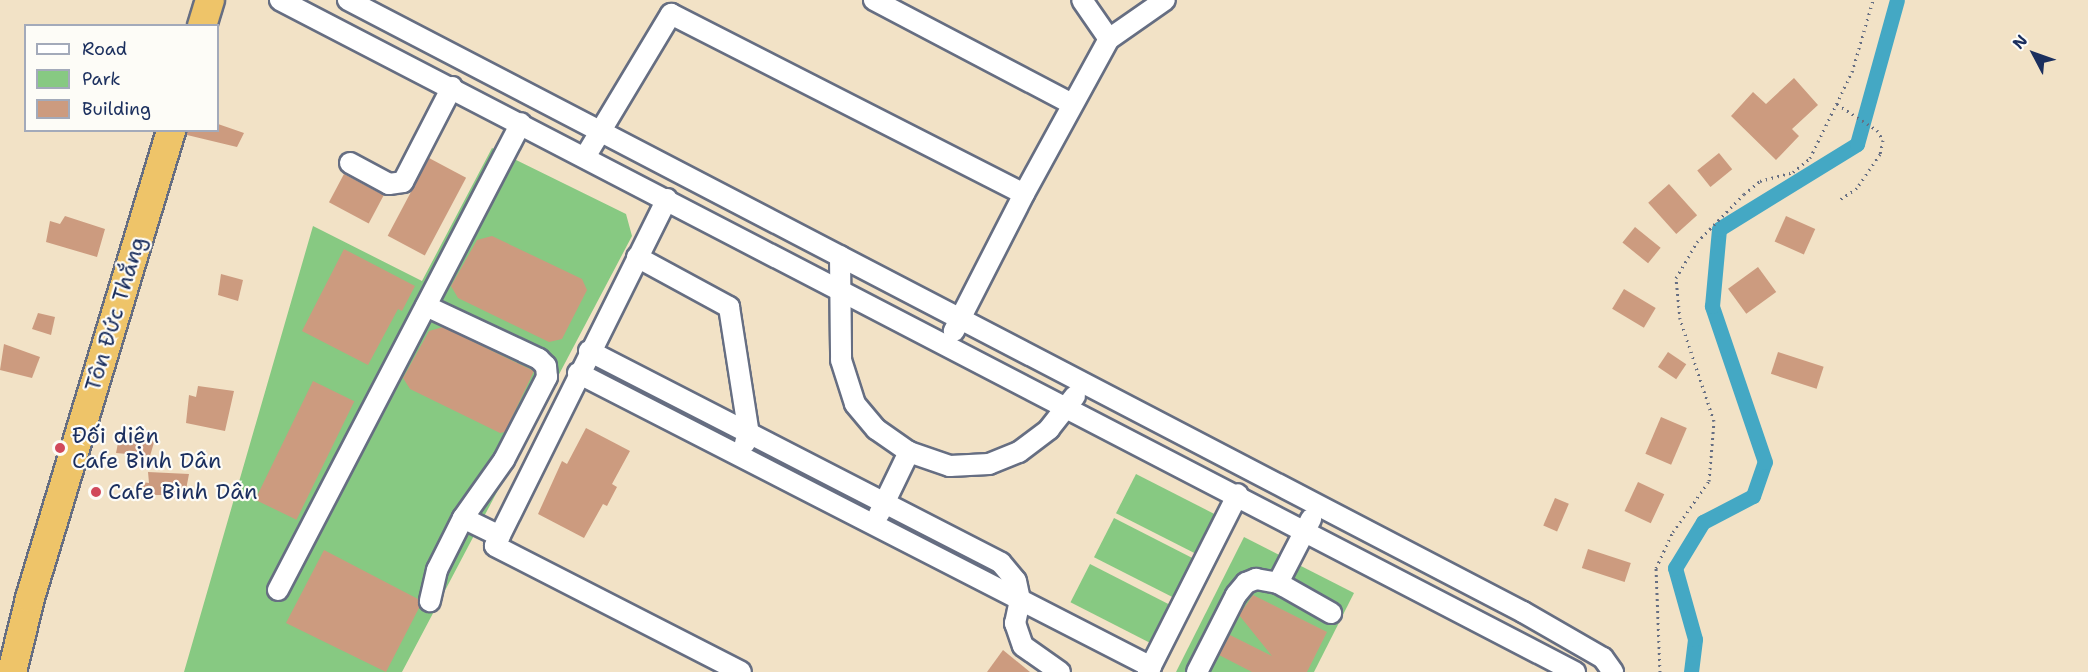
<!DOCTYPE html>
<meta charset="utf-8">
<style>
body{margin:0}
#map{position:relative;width:2088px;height:672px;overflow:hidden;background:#f2e2c6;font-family:"Shantell Sans",sans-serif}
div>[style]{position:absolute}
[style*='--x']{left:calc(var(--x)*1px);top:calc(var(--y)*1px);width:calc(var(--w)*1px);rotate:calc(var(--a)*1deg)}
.green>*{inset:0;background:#87c982;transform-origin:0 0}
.canal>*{height:15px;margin:-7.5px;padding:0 7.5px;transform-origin:7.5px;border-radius:7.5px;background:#44a8c4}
.building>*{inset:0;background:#cc9b7f;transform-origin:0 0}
.path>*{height:3px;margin-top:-1.5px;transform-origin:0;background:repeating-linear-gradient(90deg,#666e82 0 1.5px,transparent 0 6px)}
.roads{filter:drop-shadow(2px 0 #666e82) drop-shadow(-2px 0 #666e82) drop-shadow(0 2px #666e82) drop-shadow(0 -2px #666e82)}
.minor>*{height:20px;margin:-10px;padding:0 10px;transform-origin:10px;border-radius:10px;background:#fff}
.highway>*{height:28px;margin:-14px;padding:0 14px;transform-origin:14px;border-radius:14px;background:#eec469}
.dots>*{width:16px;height:16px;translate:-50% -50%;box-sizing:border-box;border:3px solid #fdfcf7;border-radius:50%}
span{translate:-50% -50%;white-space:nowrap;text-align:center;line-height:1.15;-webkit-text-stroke:4.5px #fdfcf7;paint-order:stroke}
.street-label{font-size:22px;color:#1b2f5e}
.poi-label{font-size:22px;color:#1b2f5e}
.left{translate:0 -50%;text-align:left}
.legend{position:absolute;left:24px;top:24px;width:195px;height:108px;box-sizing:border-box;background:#fdfcf7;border:2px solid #a3aaba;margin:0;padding:8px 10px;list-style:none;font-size:18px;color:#1b2f5e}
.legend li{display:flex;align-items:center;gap:12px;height:30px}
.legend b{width:30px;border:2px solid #a3aaba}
.north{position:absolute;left:2004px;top:24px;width:60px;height:60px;-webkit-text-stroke:4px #fdfcf7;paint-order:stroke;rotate:311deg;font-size:16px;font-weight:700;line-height:24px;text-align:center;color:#1b2f5e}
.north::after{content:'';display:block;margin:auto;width:21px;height:27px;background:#1b2f5e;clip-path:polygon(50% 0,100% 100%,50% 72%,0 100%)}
</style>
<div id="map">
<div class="green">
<div style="clip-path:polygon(492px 148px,626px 214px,632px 236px,402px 672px,184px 672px,313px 226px,422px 281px)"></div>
<div style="left:1136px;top:474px;width:89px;height:44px;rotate:27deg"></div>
<div style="left:1114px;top:518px;width:89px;height:44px;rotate:27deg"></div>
<div style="clip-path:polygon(1244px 537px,1354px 593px,1314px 672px,1176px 672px)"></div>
<div style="left:1090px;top:564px;width:89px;height:43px;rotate:27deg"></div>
</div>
<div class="canal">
<div style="--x:1691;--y:672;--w:33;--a:-83"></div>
<div style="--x:1695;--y:639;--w:74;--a:-105.7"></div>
<div style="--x:1675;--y:568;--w:54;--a:-58.7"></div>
<div style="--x:1703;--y:522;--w:56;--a:-27.5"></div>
<div style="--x:1753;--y:496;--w:36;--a:-71"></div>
<div style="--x:1765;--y:462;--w:165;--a:-108.8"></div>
<div style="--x:1712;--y:306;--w:77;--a:-84.8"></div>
<div style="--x:1719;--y:229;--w:162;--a:-31.6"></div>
<div style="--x:1857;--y:144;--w:149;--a:-74.5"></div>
</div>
<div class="building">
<div style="clip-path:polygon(1794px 78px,1818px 105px,1792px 129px,1799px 136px,1776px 160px,1731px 116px,1753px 92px,1766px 104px)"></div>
<div style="clip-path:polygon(218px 124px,244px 133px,237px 147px,187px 135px,187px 130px,218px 130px)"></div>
<div style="left:1719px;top:153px;width:21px;height:28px;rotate:51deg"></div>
<div style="left:429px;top:158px;width:42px;height:88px;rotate:28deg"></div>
<div style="left:344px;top:174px;width:45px;height:32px;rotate:28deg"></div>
<div style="left:1669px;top:184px;width:42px;height:28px;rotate:48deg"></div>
<div style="clip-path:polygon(65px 216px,105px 229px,97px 257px,46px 242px,50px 221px,60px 224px)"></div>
<div style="left:1786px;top:216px;width:32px;height:28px;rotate:24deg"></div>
<div style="left:1635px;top:227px;width:33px;height:20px;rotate:39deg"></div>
<div style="clip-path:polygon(492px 236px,582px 279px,587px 290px,562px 339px,549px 342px,458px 298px,451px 286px,477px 240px)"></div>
<div style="clip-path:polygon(344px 249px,415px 286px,402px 311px,398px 309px,368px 365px,302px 331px)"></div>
<div style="left:1758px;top:267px;width:31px;height:37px;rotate:54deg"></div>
<div style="clip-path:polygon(221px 274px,243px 280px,238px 301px,218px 295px)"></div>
<div style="left:1624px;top:289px;width:37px;height:23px;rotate:31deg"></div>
<div style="clip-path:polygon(38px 313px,55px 317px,51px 335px,32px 329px)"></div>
<div style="clip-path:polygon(443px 327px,534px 371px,505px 432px,500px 433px,410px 389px,403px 378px,429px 331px)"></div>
<div style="clip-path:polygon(4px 344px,40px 357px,32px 378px,0 370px)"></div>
<div style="left:1668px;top:352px;width:22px;height:18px;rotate:34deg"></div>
<div style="left:1778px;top:352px;width:48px;height:23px;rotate:18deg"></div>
<div style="left:313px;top:381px;width:46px;height:132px;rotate:26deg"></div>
<div style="clip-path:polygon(198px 386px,234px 391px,225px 431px,186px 423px,189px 395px,196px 397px)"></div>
<div style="left:1661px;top:417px;width:28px;height:40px;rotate:23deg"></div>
<div style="clip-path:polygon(586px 428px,630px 451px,612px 484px,617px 487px,607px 506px,603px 504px,584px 538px,538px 514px,562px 461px,567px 464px)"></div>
<div style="clip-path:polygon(120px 433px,155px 439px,150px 456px,116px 453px)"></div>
<div style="clip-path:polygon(148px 472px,189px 474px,185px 495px,141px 495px,142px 482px,149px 483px)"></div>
<div style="left:1638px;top:482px;width:29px;height:32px;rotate:25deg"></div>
<div style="left:1555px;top:498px;width:15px;height:30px;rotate:23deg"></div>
<div style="left:1588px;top:549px;width:45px;height:20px;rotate:18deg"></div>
<div style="clip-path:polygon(324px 550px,418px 599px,420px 606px,386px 672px,286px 623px)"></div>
<div style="clip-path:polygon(1253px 595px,1327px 632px,1307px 672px,1252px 672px,1219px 655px,1230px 635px,1272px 656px,1239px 615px)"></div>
<div style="clip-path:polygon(1003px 650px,1030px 672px,987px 672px)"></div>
</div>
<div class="path">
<div style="--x:1837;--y:104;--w:48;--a:33"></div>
<div style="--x:1877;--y:130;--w:12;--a:59"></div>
<div style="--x:1883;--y:140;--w:14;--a:102"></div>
<div style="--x:1880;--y:154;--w:41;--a:124.1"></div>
<div style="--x:1857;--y:188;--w:22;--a:146"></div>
<div style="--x:1660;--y:672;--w:104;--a:-92.2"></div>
<div style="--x:1656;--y:568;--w:40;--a:-65"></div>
<div style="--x:1673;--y:532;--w:62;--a:-54.8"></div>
<div style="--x:1709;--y:481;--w:60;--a:-85.2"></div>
<div style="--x:1714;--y:421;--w:108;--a:-108.4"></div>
<div style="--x:1680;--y:319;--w:41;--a:-95.6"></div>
<div style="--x:1676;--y:278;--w:42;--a:-59.7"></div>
<div style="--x:1697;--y:242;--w:67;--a:-45.6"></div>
<div style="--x:1744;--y:194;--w:21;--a:-39"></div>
<div style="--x:1760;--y:181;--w:34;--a:-15"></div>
<div style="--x:1793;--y:172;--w:22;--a:-39"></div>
<div style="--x:1810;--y:158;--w:96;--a:-64"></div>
<div style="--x:1852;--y:72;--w:75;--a:-73.7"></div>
</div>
<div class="roads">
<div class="minor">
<div style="--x:280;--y:0;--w:1459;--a:27.43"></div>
<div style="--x:348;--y:0;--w:1325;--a:27.51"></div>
<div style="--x:1523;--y:612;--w:92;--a:29.9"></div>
<div style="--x:1603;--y:658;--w:17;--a:54"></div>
<div style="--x:874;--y:0;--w:224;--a:27.7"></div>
<div style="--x:1109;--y:39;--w:68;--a:-34.9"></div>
<div style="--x:585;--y:157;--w:167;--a:-59"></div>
<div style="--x:671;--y:14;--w:396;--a:27"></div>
<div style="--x:1024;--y:194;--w:154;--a:117.1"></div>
<div style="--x:350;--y:163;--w:44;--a:28.3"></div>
<div style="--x:389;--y:184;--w:14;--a:-8"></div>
<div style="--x:403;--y:182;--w:107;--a:-62.7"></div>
<div style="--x:1024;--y:194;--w:177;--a:-61.3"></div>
<div style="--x:1109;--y:39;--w:47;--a:-124.7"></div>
<div style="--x:667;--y:199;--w:387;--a:116.4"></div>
<div style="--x:495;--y:546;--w:276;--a:27.1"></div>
<div style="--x:840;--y:256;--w:104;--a:89.4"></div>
<div style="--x:841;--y:360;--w:46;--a:72.3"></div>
<div style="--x:855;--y:404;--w:33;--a:50"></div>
<div style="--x:876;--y:429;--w:40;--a:34.9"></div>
<div style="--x:909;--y:452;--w:43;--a:18.9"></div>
<div style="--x:950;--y:466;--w:39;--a:-3"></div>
<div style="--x:989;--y:464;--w:32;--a:-22"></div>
<div style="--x:1019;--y:452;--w:38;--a:-37"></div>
<div style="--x:1049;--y:429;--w:42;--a:-51.8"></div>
<div style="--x:637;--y:257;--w:105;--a:28.5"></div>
<div style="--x:729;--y:307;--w:129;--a:81.1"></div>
<div style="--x:749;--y:434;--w:10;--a:114"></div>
<div style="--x:426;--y:306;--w:125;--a:25.1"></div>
<div style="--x:539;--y:359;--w:10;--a:45"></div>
<div style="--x:546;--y:366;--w:11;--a:85"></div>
<div style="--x:547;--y:377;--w:93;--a:117.4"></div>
<div style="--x:504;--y:460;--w:71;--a:125.3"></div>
<div style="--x:463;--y:518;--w:58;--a:116.6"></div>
<div style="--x:437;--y:570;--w:32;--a:103"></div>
<div style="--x:589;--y:351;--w:463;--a:27.2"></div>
<div style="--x:1001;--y:563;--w:23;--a:50"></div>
<div style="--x:1016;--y:581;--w:19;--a:78"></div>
<div style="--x:1020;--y:600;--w:24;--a:102"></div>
<div style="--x:1015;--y:623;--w:24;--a:71"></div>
<div style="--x:1023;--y:646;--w:45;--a:35.1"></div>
<div style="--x:578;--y:373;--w:644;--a:27.16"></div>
<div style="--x:879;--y:514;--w:69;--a:-64.2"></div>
<div style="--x:463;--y:518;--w:41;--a:25.9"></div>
<div style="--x:1278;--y:583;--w:72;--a:-62.7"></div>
<div style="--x:278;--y:590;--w:526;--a:-62.51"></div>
<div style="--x:1148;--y:672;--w:199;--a:-63.2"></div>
<div style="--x:1197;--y:672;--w:86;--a:-63.1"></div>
<div style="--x:1236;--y:595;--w:16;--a:-50"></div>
<div style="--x:1246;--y:583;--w:11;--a:-22"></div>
<div style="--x:1256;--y:579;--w:22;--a:10"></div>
<div style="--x:1278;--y:583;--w:61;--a:29.5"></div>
</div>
<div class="highway">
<div style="--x:202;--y:26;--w:27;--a:-73"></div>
<div style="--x:12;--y:672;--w:76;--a:-76.3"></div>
<div style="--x:30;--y:598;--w:489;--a:-73.2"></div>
</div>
</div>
<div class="dots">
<div style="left:60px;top:448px;background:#d1495b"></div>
<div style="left:96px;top:492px;background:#d1495b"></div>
</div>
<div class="street-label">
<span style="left:115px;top:314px;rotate:-73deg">Tôn Đức Thắng</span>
</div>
<div class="poi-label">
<span class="left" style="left:72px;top:448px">Đối diện<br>Cafe Bình Dân</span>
<span class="left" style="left:108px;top:492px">Cafe Bình Dân</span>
</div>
<ul class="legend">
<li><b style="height:8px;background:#fff"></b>Road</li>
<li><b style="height:16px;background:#87c982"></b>Park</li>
<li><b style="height:16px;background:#cc9b7f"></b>Building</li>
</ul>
<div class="north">N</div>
</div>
